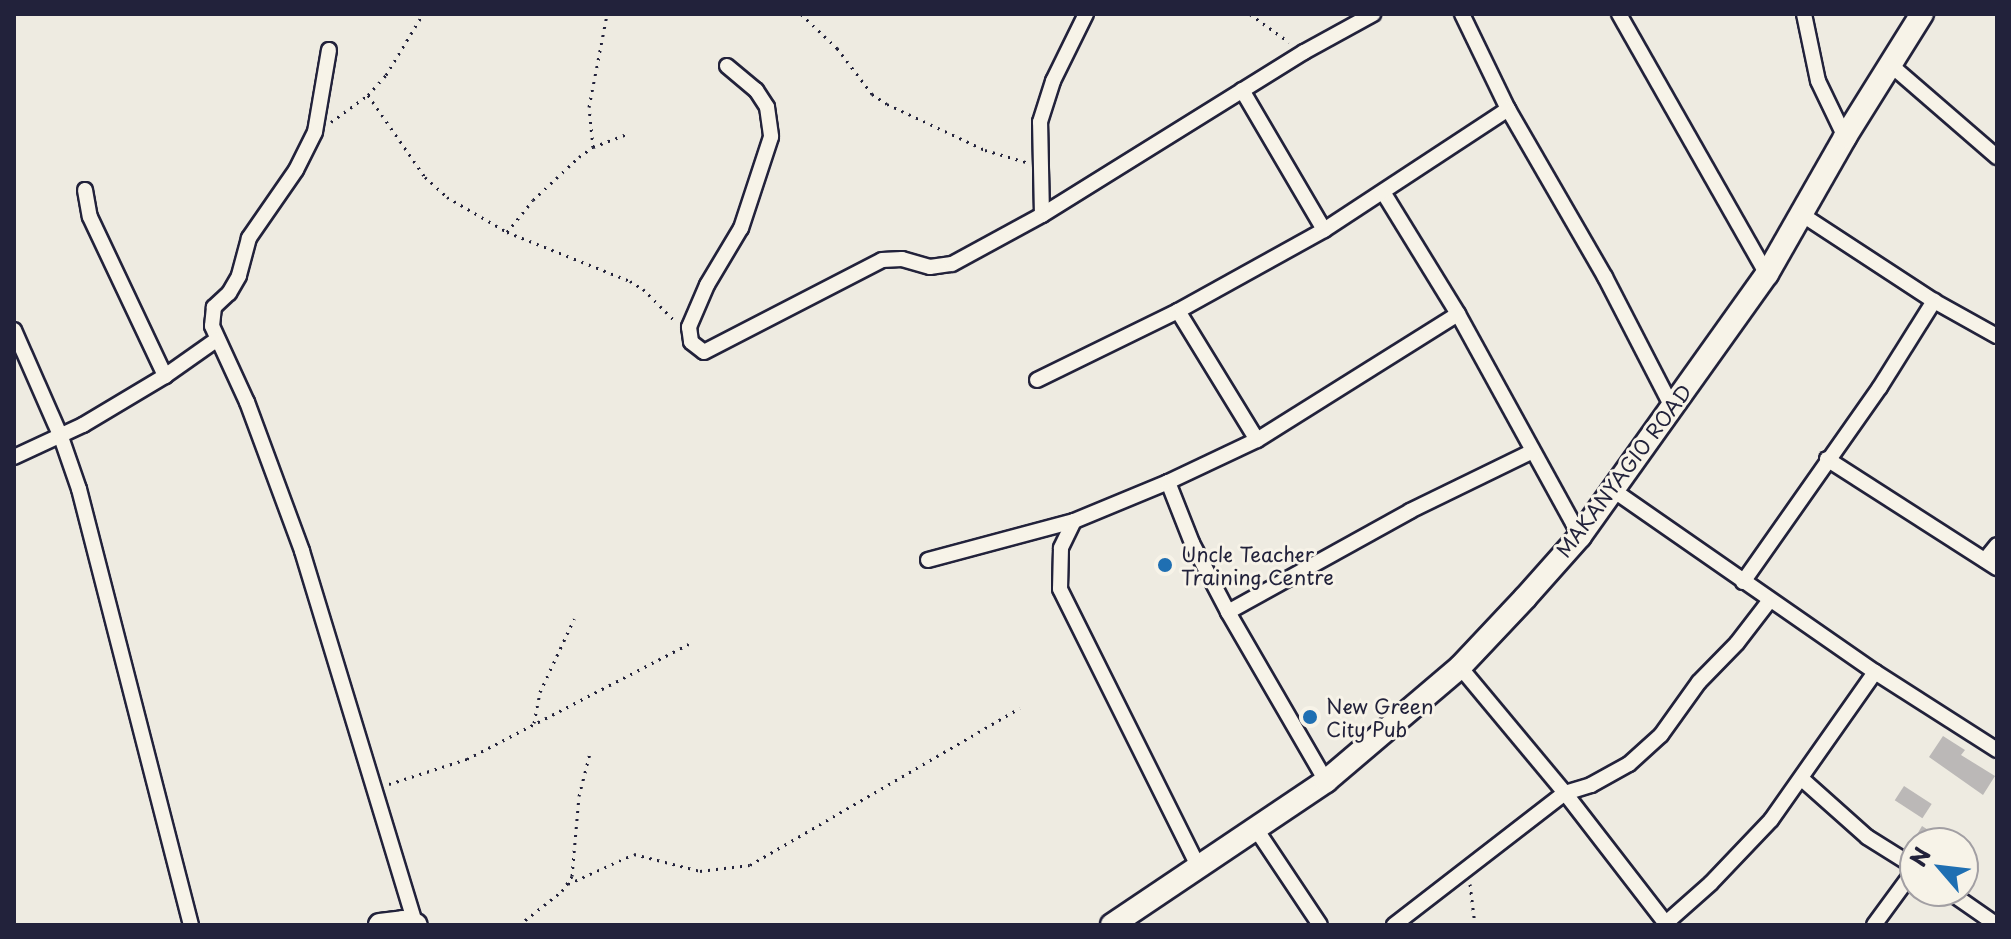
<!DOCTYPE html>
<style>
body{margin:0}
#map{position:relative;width:2011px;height:939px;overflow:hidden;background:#eeebe1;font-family:"Playpen Sans",sans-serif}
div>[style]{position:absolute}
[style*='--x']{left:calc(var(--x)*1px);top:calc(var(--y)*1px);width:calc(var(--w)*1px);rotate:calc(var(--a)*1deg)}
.building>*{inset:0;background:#bbb8b7;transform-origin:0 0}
.path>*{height:3px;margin-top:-1.5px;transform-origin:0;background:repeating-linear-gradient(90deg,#22223b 0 2px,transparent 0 8px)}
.roads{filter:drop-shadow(2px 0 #22223b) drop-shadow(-2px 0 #22223b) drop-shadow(0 2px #22223b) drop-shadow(0 -2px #22223b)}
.street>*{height:14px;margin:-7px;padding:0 7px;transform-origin:7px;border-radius:7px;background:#f7f3e8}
.secondary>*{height:22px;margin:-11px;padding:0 11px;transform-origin:11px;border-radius:11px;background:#f7f3e8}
.dots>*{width:22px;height:22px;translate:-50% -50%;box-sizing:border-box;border:4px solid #f7f3e8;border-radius:50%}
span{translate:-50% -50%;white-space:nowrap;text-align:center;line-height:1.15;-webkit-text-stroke:6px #f7f3e8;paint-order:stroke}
.street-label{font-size:20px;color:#22223b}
.poi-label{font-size:20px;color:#22223b}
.left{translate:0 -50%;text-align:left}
.frame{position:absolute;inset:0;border:16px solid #22223b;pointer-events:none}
.north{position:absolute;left:1899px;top:827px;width:80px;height:80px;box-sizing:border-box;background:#f7f3e8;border:2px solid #a29fa3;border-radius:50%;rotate:298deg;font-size:22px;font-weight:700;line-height:32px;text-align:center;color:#22223b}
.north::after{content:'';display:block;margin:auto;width:28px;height:36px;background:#1f6fb2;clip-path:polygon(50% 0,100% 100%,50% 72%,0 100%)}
</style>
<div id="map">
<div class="building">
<div style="clip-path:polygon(1943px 736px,1965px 750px,1961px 755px,1995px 776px,1983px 795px,1929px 757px)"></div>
<div style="left:1904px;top:786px;width:33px;height:17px;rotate:33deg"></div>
<div style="clip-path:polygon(1922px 826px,1949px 843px,1912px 843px)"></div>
</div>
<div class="path">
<div style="--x:801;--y:14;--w:50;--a:43.4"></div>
<div style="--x:837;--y:48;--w:58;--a:52.7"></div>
<div style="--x:872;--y:94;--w:18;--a:34"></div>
<div style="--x:887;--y:104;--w:108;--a:25.1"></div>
<div style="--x:985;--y:150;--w:43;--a:16.3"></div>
<div style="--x:1250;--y:14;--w:48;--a:35.7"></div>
<div style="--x:368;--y:95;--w:100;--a:55.2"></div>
<div style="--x:425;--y:177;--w:30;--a:42"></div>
<div style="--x:447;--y:197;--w:69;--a:30.3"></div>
<div style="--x:507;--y:232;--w:132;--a:21.7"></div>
<div style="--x:630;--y:281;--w:15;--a:32"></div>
<div style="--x:643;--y:289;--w:44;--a:45"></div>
<div style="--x:331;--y:122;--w:46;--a:-36.1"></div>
<div style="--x:368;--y:95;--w:27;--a:-48"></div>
<div style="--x:386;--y:75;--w:71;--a:-58.8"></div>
<div style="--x:593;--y:147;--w:40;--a:-95.7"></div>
<div style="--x:589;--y:107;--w:95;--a:-79"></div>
<div style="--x:507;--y:232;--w:41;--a:-50.9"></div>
<div style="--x:533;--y:200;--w:63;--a:-43.1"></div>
<div style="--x:579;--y:157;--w:17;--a:-36"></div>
<div style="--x:593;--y:147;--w:36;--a:-21"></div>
<div style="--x:534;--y:723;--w:32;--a:-79"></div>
<div style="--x:540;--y:692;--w:81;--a:-65"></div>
<div style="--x:389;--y:784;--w:82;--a:-17.8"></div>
<div style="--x:467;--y:759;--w:250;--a:-27.4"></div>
<div style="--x:568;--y:884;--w:72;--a:-24.4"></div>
<div style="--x:634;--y:854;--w:68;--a:14.4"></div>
<div style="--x:700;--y:871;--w:50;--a:-6.8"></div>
<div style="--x:750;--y:865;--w:312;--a:-30.2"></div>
<div style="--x:1470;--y:884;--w:41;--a:83"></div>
<div style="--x:519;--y:925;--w:55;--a:-38.3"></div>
<div style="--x:562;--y:891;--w:18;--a:-56"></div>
<div style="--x:572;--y:876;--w:80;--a:-85"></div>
<div style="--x:579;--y:796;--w:44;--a:-75.7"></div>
</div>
<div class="roads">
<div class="street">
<div style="--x:1462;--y:14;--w:106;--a:64.2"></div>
<div style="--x:1508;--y:109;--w:194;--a:60"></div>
<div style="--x:1605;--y:277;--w:148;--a:62.7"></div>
<div style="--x:1619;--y:14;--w:299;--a:60.4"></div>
<div style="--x:1804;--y:14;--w:68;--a:78.2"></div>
<div style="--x:1818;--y:81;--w:62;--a:64.3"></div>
<div style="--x:329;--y:50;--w:83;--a:99.7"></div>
<div style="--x:315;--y:132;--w:42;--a:116.6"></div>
<div style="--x:296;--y:170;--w:83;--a:124.7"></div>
<div style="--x:249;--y:238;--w:39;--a:105"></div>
<div style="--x:239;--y:276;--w:20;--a:120"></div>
<div style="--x:229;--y:293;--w:21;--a:137"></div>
<div style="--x:214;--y:307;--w:19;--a:96"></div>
<div style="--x:212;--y:326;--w:84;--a:65.3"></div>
<div style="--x:247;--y:402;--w:159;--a:69.7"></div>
<div style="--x:302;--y:551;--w:390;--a:73.1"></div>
<div style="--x:727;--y:66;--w:38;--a:40"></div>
<div style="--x:756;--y:90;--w:20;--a:57"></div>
<div style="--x:767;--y:107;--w:30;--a:82"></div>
<div style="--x:771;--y:137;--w:96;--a:108.2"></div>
<div style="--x:741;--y:228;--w:66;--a:120.8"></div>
<div style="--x:707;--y:285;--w:46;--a:113.2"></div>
<div style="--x:689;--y:327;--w:15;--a:82"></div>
<div style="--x:691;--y:342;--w:16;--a:38"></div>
<div style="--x:704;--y:352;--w:200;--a:-27.3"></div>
<div style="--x:882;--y:260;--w:20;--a:-3"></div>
<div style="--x:902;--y:259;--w:29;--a:16"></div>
<div style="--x:930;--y:267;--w:22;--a:-8"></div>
<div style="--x:952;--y:264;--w:102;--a:-28.6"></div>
<div style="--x:1042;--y:215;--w:309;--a:-31.9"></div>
<div style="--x:1304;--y:52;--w:79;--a:-28.8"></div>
<div style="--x:1892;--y:66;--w:139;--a:40.9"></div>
<div style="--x:1242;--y:90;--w:162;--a:59.6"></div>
<div style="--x:85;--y:190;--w:27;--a:80"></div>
<div style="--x:90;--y:217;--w:176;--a:64.7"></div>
<div style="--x:1383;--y:192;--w:143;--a:58.4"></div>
<div style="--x:1458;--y:314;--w:253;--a:61.2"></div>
<div style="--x:1801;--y:214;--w:159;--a:33.2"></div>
<div style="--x:1934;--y:301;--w:72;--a:29.1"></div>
<div style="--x:1042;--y:215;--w:93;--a:-91.2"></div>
<div style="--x:1040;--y:122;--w:43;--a:-72.4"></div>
<div style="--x:1053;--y:81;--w:75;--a:-63.8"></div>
<div style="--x:1178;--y:311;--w:151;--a:58.5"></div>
<div style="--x:14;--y:330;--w:117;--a:66.3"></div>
<div style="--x:61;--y:437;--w:55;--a:70.9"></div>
<div style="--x:79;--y:489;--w:450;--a:75.6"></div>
<div style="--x:1037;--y:380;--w:157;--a:-26.1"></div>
<div style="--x:1178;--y:311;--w:167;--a:-29"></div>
<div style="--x:1324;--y:230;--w:220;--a:-33.3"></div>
<div style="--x:14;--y:457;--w:76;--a:-24.9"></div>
<div style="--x:83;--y:425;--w:96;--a:-30.9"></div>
<div style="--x:165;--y:376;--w:62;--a:-35.2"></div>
<div style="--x:1827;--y:459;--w:202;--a:32.7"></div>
<div style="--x:1168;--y:482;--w:66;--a:68.5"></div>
<div style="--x:1192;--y:543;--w:78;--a:62.4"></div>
<div style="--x:1228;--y:612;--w:195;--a:59.9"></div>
<div style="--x:1613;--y:490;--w:319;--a:34.8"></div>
<div style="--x:1875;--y:672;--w:145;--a:32.6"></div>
<div style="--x:1074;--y:521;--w:30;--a:116"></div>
<div style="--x:1061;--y:548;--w:41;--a:91.4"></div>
<div style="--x:1060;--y:589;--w:309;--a:63.5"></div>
<div style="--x:928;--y:560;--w:151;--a:-15"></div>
<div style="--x:1074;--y:521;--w:102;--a:-22.5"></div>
<div style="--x:1168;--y:482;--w:98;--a:-25.3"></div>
<div style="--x:1257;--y:440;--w:237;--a:-32.1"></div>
<div style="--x:1985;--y:560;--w:19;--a:-51"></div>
<div style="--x:1743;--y:582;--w:238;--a:-54.9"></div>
<div style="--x:1880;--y:387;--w:102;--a:-57.9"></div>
<div style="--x:1228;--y:612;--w:208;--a:-29"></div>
<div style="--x:1410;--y:511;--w:135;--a:-26"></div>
<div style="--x:1460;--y:667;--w:164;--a:50.2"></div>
<div style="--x:1565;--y:793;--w:167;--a:52.3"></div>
<div style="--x:1802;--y:779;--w:87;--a:41.7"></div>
<div style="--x:1867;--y:837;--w:57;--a:32"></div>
<div style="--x:1256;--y:829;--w:115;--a:56.3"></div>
<div style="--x:1948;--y:891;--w:60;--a:34.8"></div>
<div style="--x:1666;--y:923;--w:60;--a:-41.6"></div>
<div style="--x:1711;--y:883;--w:87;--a:-46.4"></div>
<div style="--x:1771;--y:820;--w:181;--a:-54.9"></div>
<div style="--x:1394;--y:925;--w:216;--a:-37.7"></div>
<div style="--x:1565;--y:793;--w:27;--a:-17"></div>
<div style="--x:1591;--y:785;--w:43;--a:-28.9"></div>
<div style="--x:1629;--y:764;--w:43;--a:-42.2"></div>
<div style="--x:1661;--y:735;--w:65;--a:-54.4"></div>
<div style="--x:1699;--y:682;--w:54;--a:-45.7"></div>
<div style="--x:1737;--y:643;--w:54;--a:-52.5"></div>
<div style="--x:1874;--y:925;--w:69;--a:-53.8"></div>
</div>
<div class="secondary">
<div style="--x:380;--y:925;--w:23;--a:-7"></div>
<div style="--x:403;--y:922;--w:13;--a:13"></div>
<div style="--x:1112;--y:925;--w:258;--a:-33.9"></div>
<div style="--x:1326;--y:781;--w:176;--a:-40.4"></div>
<div style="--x:1460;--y:667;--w:95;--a:-46.7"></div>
<div style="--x:1525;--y:598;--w:83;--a:-48.4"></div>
<div style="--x:1580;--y:536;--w:322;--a:-54.5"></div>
<div style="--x:1767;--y:274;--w:158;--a:-60.3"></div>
<div style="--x:1845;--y:137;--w:145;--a:-58"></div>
</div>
</div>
<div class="dots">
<div style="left:1165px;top:565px;background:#1f6fb2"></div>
<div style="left:1310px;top:717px;background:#1f6fb2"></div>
</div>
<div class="street-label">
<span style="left:1624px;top:471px;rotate:-53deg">MAKANYAGIO ROAD</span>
</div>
<div class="poi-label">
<span class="left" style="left:1181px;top:566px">Uncle Teacher<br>Training Centre</span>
<span class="left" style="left:1326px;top:718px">New Green<br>City Pub</span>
</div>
<div class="frame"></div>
<div class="north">N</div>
</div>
